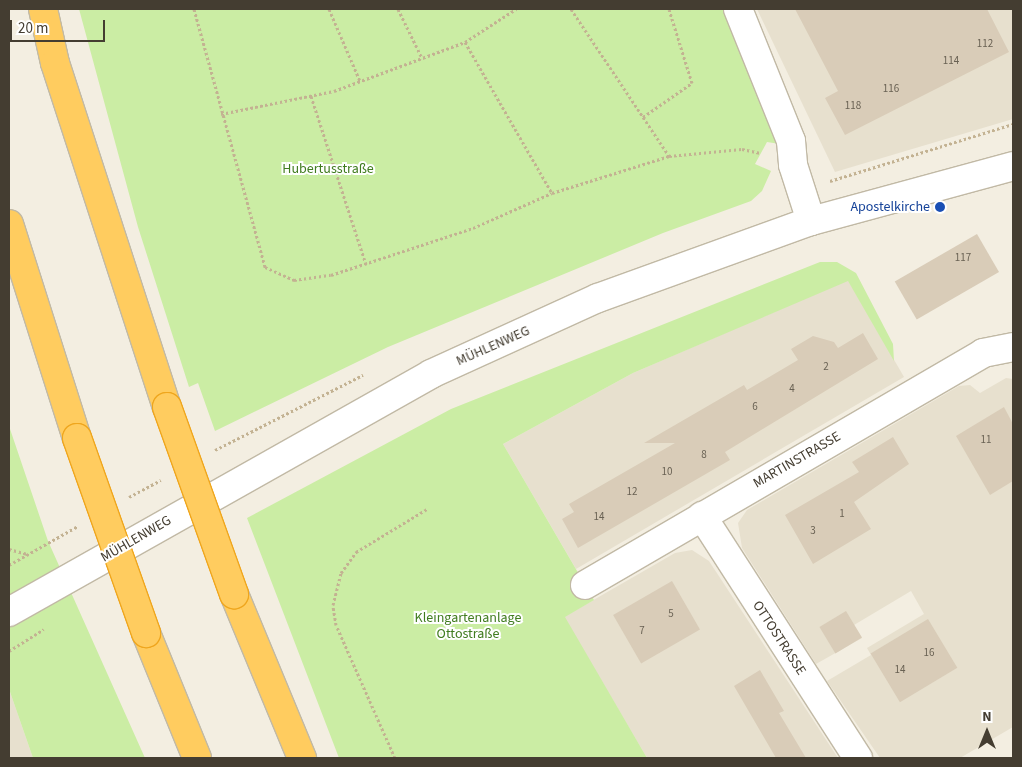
<!DOCTYPE html>
<meta charset="utf-8">
<style>
body{margin:0}
#map{position:relative;width:1022px;height:767px;overflow:hidden;background:#f3eee1;font-family:"Source Sans 3",sans-serif}
div>[style]{position:absolute}
[style*='--x']{left:calc(var(--x)*1px);top:calc(var(--y)*1px);width:calc(var(--w)*1px);rotate:calc(var(--a)*1deg)}
.residential>*{inset:0;background:#e7e0ce}
.green>*{inset:0;background:#cbeda4}
.building>*{inset:0;background:#d9ccb8;transform-origin:0 0}
.path>*{height:3px;margin-top:-1.5px;transform-origin:0;background:repeating-linear-gradient(90deg,#c3b292 0 2.5px,transparent 0 5px)}
.roads{filter:drop-shadow(1px 0 #c1b9a5) drop-shadow(-1px 0 #c1b9a5) drop-shadow(0 1px #c1b9a5) drop-shadow(0 -1px #c1b9a5)}
.minor>*{height:28px;margin:-14px;padding:0 14px;transform-origin:14px;border-radius:14px;background:#fff}
.highway>*{height:28px;margin:-14px;padding:0 14px;transform-origin:14px;border-radius:14px;background:#ffcc5f}
.bridges{filter:drop-shadow(1px 0 #efa61e) drop-shadow(-1px 0 #efa61e) drop-shadow(0 1px #efa61e) drop-shadow(0 -1px #efa61e)}
.highway-bridge>*{height:28px;margin:-14px;padding:0 14px;transform-origin:14px;border-radius:14px;background:#ffcc5f}
.dots>*{width:14px;height:14px;translate:-50% -50%;box-sizing:border-box;border:2px solid #fff;border-radius:50%}
span{translate:-50% -50%;white-space:nowrap;text-align:center;line-height:1.15;-webkit-text-stroke:4px #fff;paint-order:stroke}
.number-label{font-size:11px;color:#696153}
.number-label span{-webkit-text-stroke-width:0}
.park-label{font-size:14px;color:#407c1f}
.transit-label{font-size:14px;color:#164399}
.right{translate:-100% -50%;text-align:right}
.street-label{font-size:14px;color:#443d31}
.frame{position:absolute;inset:0;border:10px solid #443d31;pointer-events:none}
.north{position:absolute;left:962px;top:707px;width:50px;height:50px;-webkit-text-stroke:4px #fff;paint-order:stroke;rotate:0deg;font-size:14px;font-weight:700;line-height:20px;text-align:center;color:#443d31}
.north::after{content:'';display:block;margin:auto;width:18px;height:22px;background:#443d31;clip-path:polygon(50% 0,100% 100%,50% 72%,0 100%)}
.scale{position:absolute;left:10px;top:20px;width:95px;height:22px;box-sizing:border-box;border:2px solid #443d31;border-top:0;padding-left:6px;font-size:15px;line-height:18px;white-space:nowrap;color:#443d31;-webkit-text-stroke:4px #fff;paint-order:stroke}
</style>
<div id="map">
<div class="residential">
<div style="clip-path:polygon(757px 9px,1013px 9px,1013px 119px,835px 172px)"></div>
<div style="clip-path:polygon(848px 280px,904px 377px,576px 569px,503px 444px,633px 373px)"></div>
<div style="clip-path:polygon(1006px 378px,1013px 379px,1013px 727px,960px 758px,880px 758px,827px 681px,871px 655px,867px 648px,924px 614px,911px 591px,854px 625px,862px 638px,816px 664px,742px 548px,738px 523px,747px 510px,959px 386px,970px 385px,980px 393px)"></div>
<div style="clip-path:polygon(692px 550px,709px 561px,838px 758px,647px 758px,564px 617px,675px 553px)"></div>
<div style="clip-path:polygon(9px 689px,33px 758px,9px 758px)"></div>
</div>
<div class="green">
<div style="clip-path:polygon(79px 9px,723px 9px,783px 141px,780px 144px,767px 142px,755px 164px,771px 171px,762px 191px,751px 201px,663px 233px,388px 347px,215px 431px,198px 383px,189px 387px,138px 227px)"></div>
<div style="clip-path:polygon(820px 262px,837px 262px,856px 273px,893px 344px,894px 361px,848px 281px,633px 373px,503px 444px,594px 600px,565px 617px,647px 758px,339px 758px,247px 518px,451px 409px)"></div>
<div style="clip-path:polygon(9px 426px,48px 541px,145px 758px,33px 758px,9px 689px)"></div>
</div>
<div class="building">
<div style="clip-path:polygon(795px 9px,987px 9px,1009px 52px,845px 135px,825px 98px,838px 91px)"></div>
<div style="left:977px;top:234px;width:44px;height:95px;rotate:60deg"></div>
<div style="clip-path:polygon(863px 333px,878px 359px,725px 452px,730px 460px,578px 548px,562px 519px,574px 512px,569px 504px,675px 443px,644px 443px,744px 385px,747px 390px,798px 360px,791px 349px,813px 336px,834px 342px,838px 348px)"></div>
<div style="clip-path:polygon(1004px 407px,1013px 424px,1013px 481px,990px 495px,956px 436px)"></div>
<div style="clip-path:polygon(893px 437px,909px 464px,854px 502px,871px 529px,813px 564px,785px 515px,859px 472px,852px 462px)"></div>
<div style="left:672px;top:581px;width:56px;height:68px;rotate:60deg"></div>
<div style="left:846px;top:611px;width:31px;height:31px;rotate:59deg"></div>
<div style="left:928px;top:619px;width:57px;height:67px;rotate:59deg"></div>
<div style="clip-path:polygon(760px 670px,784px 711px,779px 713px,806px 758px,776px 758px,734px 686px)"></div>
</div>
<div class="path">
<div style="--x:194;--y:9;--w:268;--a:74.6"></div>
<div style="--x:265;--y:267;--w:32;--a:24"></div>
<div style="--x:294;--y:280;--w:37;--a:-8"></div>
<div style="--x:331;--y:275;--w:150;--a:-18.3"></div>
<div style="--x:473;--y:228;--w:86;--a:-23.9"></div>
<div style="--x:552;--y:193;--w:123;--a:-17.5"></div>
<div style="--x:669;--y:156;--w:73;--a:-5.5"></div>
<div style="--x:742;--y:149;--w:19;--a:12"></div>
<div style="--x:329;--y:9;--w:78;--a:66.7"></div>
<div style="--x:398;--y:9;--w:55;--a:63.9"></div>
<div style="--x:571;--y:9;--w:177;--a:56.3"></div>
<div style="--x:465;--y:42;--w:174;--a:60.1"></div>
<div style="--x:311;--y:96;--w:177;--a:71.9"></div>
<div style="--x:221;--y:114;--w:115;--a:-11.5"></div>
<div style="--x:334;--y:91;--w:140;--a:-20.5"></div>
<div style="--x:465;--y:42;--w:61;--a:-32.9"></div>
<div style="--x:643;--y:117;--w:60;--a:-34.8"></div>
<div style="--x:692;--y:83;--w:77;--a:-107.3"></div>
<div style="--x:830;--y:181;--w:192;--a:-17.3"></div>
<div style="--x:215;--y:450;--w:166;--a:-26.9"></div>
<div style="--x:129;--y:497;--w:36;--a:-28"></div>
<div style="--x:9;--y:549;--w:20;--a:15"></div>
<div style="--x:9;--y:565;--w:79;--a:-29.5"></div>
<div style="--x:9;--y:651;--w:41;--a:-32.2"></div>
<div style="--x:395;--y:758;--w:145;--a:-113.9"></div>
<div style="--x:336;--y:625;--w:20;--a:-99"></div>
<div style="--x:333;--y:605;--w:33;--a:-76"></div>
<div style="--x:341;--y:573;--w:26;--a:-54"></div>
<div style="--x:356;--y:552;--w:83;--a:-31.2"></div>
</div>
<div class="roads">
<div class="minor">
<div style="--x:738;--y:9;--w:142;--a:68.1"></div>
<div style="--x:791;--y:141;--w:24;--a:85"></div>
<div style="--x:793;--y:165;--w:59;--a:72.2"></div>
<div style="--x:702;--y:516;--w:288;--a:57.2"></div>
<div style="--x:585;--y:585;--w:461;--a:-30.2"></div>
<div style="--x:983;--y:353;--w:31;--a:-11"></div>
<div style="--x:9;--y:612;--w:484;--a:-29.4"></div>
<div style="--x:431;--y:374;--w:183;--a:-24.5"></div>
<div style="--x:598;--y:298;--w:226;--a:-19.9"></div>
<div style="--x:811;--y:221;--w:209;--a:-15.2"></div>
</div>
<div class="highway">
<div style="--x:43;--y:9;--w:55;--a:77.5"></div>
<div style="--x:55;--y:63;--w:362;--a:72"></div>
<div style="--x:9;--y:224;--w:225;--a:72.4"></div>
<div style="--x:234;--y:594;--w:178;--a:67.5"></div>
<div style="--x:146;--y:633;--w:135;--a:67.8"></div>
</div>
</div>
<div class="bridges">
<div class="highway-bridge">
<div style="--x:167;--y:407;--w:199;--a:70.3"></div>
<div style="--x:77;--y:438;--w:207;--a:70.5"></div>
</div>
</div>
<div class="dots">
<div style="left:940px;top:207px;background:#1a4fb4"></div>
</div>
<div class="number-label">
<span style="left:985px;top:44px">112</span>
<span style="left:951px;top:61px">114</span>
<span style="left:891px;top:89px">116</span>
<span style="left:853px;top:106px">118</span>
<span style="left:963px;top:258px">117</span>
<span style="left:826px;top:367px">2</span>
<span style="left:792px;top:389px">4</span>
<span style="left:755px;top:407px">6</span>
<span style="left:986px;top:440px">11</span>
<span style="left:704px;top:455px">8</span>
<span style="left:667px;top:472px">10</span>
<span style="left:632px;top:492px">12</span>
<span style="left:842px;top:514px">1</span>
<span style="left:599px;top:517px">14</span>
<span style="left:813px;top:531px">3</span>
<span style="left:671px;top:614px">5</span>
<span style="left:642px;top:631px">7</span>
<span style="left:929px;top:653px">16</span>
<span style="left:900px;top:670px">14</span>
</div>
<div class="park-label">
<span style="left:328px;top:169px">Hubertusstraße</span>
<span style="left:468px;top:626px">Kleingartenanlage<br>Ottostraße</span>
</div>
<div class="transit-label">
<span class="right" style="left:930px;top:207px">Apostelkirche</span>
</div>
<div class="street-label">
<span style="left:493px;top:346px;rotate:-24deg">MÜHLENWEG</span>
<span style="left:797px;top:460px;rotate:-30deg">MARTINSTRASSE</span>
<span style="left:136px;top:539px;rotate:-30deg">MÜHLENWEG</span>
<span style="left:779px;top:638px;rotate:57deg">OTTOSTRASSE</span>
</div>
<div class="frame"></div>
<div class="north">N</div>
<div class="scale">20 m</div>
</div>
